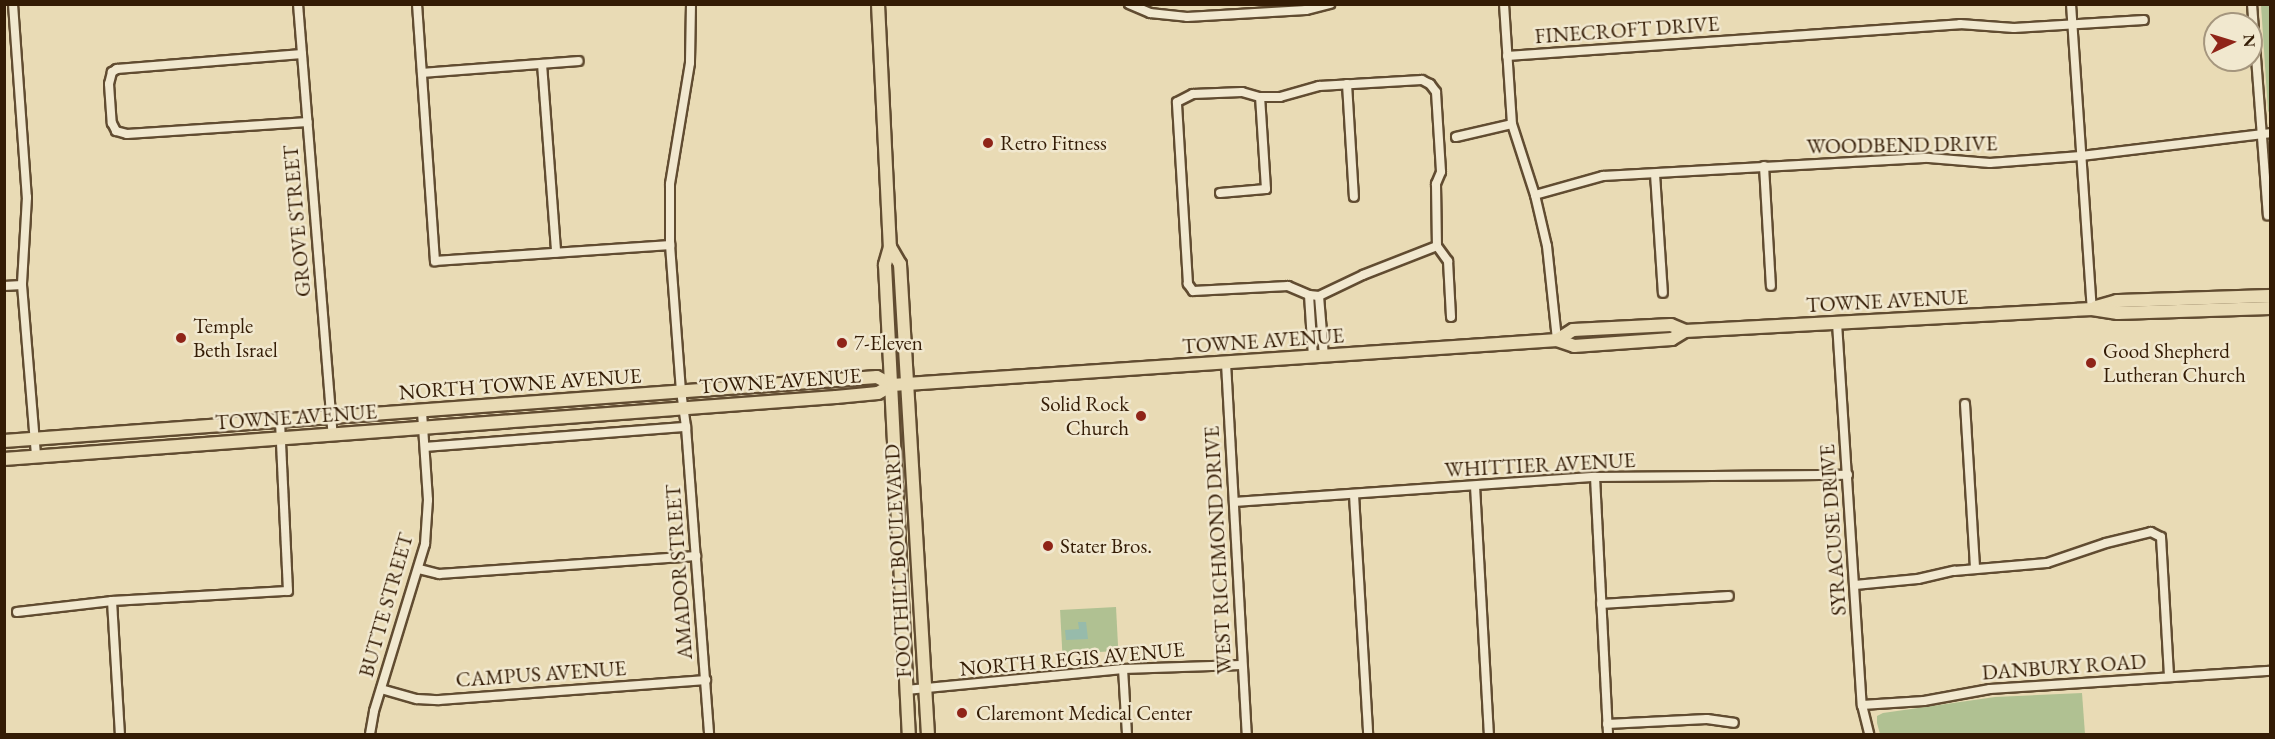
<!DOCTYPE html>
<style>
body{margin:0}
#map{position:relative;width:2275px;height:739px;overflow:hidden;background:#e9dbb5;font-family:"EB Garamond",serif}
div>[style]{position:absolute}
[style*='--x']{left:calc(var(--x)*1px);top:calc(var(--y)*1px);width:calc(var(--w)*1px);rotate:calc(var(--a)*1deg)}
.green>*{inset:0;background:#b0c192;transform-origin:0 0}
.water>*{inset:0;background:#97bbab}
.roads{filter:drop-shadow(2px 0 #614c31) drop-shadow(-2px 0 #614c31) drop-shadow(0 2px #614c31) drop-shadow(0 -2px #614c31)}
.minor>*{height:8px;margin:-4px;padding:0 4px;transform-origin:4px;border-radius:4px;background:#f1e8cf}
.primary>*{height:12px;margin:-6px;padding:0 6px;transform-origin:6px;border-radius:6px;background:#e9dbb5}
.dots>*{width:16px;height:16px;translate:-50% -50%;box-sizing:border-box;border:3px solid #f1e8cf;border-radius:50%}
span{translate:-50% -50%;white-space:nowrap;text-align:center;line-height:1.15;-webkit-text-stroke:5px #f1e8cf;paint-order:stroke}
.street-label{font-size:21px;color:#341c05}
.poi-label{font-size:21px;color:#341c05}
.left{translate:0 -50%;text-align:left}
.right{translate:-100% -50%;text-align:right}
.frame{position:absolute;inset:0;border:6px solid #341c05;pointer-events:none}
.north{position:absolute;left:2203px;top:12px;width:60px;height:60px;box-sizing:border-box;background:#f1e8cf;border:2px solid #a5967e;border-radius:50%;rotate:86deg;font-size:16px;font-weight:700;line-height:24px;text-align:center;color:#341c05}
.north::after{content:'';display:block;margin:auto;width:21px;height:27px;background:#8f2418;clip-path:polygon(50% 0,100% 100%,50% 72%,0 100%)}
</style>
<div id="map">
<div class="green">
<div style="clip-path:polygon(2261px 5px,2270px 5px,2270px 114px,2268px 111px)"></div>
<div style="left:1116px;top:607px;width:44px;height:56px;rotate:87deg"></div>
<div style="clip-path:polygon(2082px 693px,2085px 734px,1880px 734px,1877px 723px,1877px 716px,1883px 713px,1995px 697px)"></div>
</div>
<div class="water">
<div style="clip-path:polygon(1078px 622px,1086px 622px,1088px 639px,1066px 640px,1065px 630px,1079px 629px)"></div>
</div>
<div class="roads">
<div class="minor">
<div style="--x:13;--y:4;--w:194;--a:85.9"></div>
<div style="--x:27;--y:197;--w:88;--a:93.3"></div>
<div style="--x:22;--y:285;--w:172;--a:85.3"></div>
<div style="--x:298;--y:4;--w:432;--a:85.4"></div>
<div style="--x:417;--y:4;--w:258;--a:86"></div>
<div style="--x:435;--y:261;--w:236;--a:-3.9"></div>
<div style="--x:691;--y:4;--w:59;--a:91"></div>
<div style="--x:690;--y:63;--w:123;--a:99.4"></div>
<div style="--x:670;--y:184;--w:61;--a:90"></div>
<div style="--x:670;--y:245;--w:146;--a:85.7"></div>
<div style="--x:681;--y:391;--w:36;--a:82"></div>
<div style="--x:686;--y:427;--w:308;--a:85.7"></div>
<div style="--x:1129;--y:4;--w:23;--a:23"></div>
<div style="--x:1150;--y:13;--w:37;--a:6"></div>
<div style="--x:1187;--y:17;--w:119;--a:-3.4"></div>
<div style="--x:1306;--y:10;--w:25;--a:-14"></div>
<div style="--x:1504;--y:4;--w:120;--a:86.2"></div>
<div style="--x:1512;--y:124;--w:75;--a:72.1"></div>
<div style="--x:1535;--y:195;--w:52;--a:76.8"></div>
<div style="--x:1547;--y:246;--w:95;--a:83.9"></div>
<div style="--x:2071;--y:4;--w:306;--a:86.1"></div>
<div style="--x:2252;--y:4;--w:212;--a:85.7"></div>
<div style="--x:302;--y:54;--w:186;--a:175.4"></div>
<div style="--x:117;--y:69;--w:6;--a:149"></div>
<div style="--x:112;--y:72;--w:12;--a:104"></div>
<div style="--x:109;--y:84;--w:39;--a:86"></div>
<div style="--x:112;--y:123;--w:9;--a:63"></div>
<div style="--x:116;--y:131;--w:11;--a:15"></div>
<div style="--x:127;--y:134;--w:181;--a:-3.8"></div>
<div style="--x:1507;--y:56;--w:454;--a:-4"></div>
<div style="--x:1960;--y:24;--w:54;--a:4.2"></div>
<div style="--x:2014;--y:28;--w:130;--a:-3.5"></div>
<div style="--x:542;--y:64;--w:189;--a:85.7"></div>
<div style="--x:422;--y:73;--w:157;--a:-4.4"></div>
<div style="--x:1422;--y:80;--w:9;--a:27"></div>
<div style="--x:1430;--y:84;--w:10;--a:53"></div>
<div style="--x:1436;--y:92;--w:80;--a:86.4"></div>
<div style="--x:1441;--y:172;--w:13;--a:113"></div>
<div style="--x:1436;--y:184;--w:62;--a:89.1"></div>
<div style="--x:1437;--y:246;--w:79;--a:158.6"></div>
<div style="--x:1363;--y:275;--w:49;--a:154.5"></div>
<div style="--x:1319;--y:296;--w:10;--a:-174"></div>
<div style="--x:1309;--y:295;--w:23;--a:-157"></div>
<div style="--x:1288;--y:286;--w:95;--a:177"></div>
<div style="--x:1193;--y:291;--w:9;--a:-126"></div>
<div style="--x:1188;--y:284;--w:182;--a:-93.5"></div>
<div style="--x:1177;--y:102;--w:18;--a:-27"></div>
<div style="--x:1193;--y:94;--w:49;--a:-2.3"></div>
<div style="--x:1242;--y:92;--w:19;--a:16"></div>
<div style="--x:1260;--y:97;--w:20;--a:0"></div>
<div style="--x:1280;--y:97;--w:41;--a:-15.8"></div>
<div style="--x:1319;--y:86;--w:103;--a:-3.3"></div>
<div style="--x:1347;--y:84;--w:113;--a:86.5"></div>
<div style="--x:1456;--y:137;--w:57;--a:-13.1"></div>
<div style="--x:1764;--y:166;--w:120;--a:86.7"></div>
<div style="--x:1655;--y:174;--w:119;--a:86.2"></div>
<div style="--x:1220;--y:193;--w:46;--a:-5"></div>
<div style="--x:1266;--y:189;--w:92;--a:-93.7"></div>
<div style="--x:1535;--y:195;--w:71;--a:-15.6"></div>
<div style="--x:1603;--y:176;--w:326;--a:-3.2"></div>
<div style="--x:1929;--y:158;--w:61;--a:4.7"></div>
<div style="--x:1990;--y:163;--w:91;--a:-4.4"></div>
<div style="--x:2081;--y:156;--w:190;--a:-6.9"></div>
<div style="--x:1437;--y:246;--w:19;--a:54"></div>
<div style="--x:1448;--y:261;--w:56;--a:86.9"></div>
<div style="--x:4;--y:286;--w:18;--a:-3"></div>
<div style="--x:1309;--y:295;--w:62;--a:86.3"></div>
<div style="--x:1319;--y:296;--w:61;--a:85.3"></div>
<div style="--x:1837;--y:323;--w:383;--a:86.3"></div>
<div style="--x:1862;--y:705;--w:30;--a:76"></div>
<div style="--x:1226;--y:363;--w:372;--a:86.8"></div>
<div style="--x:1965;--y:404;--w:165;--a:86.5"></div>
<div style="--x:425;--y:447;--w:262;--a:-4.4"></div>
<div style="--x:1595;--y:477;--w:257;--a:87.1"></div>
<div style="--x:1475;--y:486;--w:248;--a:86.8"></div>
<div style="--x:1354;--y:495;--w:239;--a:86.6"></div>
<div style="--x:1234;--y:502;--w:362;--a:-4"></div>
<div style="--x:1595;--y:477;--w:253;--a:-0.5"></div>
<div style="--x:419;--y:569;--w:21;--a:14"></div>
<div style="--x:439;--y:574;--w:258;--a:-4"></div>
<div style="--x:1855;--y:585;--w:63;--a:-5.4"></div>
<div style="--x:1918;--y:579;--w:37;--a:-13"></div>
<div style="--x:1954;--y:571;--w:93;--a:-4.9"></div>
<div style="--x:2047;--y:563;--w:62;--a:-18.7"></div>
<div style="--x:2106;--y:543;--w:46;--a:-13.7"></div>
<div style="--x:2151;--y:532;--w:11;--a:27"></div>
<div style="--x:2161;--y:537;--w:140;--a:86.7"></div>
<div style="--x:112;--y:601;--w:133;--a:86.6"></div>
<div style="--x:1601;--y:604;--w:128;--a:-3.6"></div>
<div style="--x:17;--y:612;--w:96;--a:-6.6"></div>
<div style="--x:112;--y:601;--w:176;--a:-3.3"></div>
<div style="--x:288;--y:591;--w:169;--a:-92.7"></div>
<div style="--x:1123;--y:669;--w:65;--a:86.5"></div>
<div style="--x:381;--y:689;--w:37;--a:16"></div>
<div style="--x:417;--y:699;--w:22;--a:3"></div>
<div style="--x:439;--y:700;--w:268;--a:-4.3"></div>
<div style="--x:906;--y:690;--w:218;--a:-5.5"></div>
<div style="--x:1123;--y:669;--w:118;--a:-1.9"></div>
<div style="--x:1862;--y:705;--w:62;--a:-3.7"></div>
<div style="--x:1924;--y:701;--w:67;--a:-10.3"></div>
<div style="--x:1990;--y:689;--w:281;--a:-3.7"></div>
<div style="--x:1607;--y:724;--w:100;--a:-2.9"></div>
<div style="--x:1707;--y:719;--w:27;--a:8"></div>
<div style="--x:370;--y:734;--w:23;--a:-80"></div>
<div style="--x:374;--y:711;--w:175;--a:-73"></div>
<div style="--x:425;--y:544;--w:44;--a:-86.1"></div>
<div style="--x:428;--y:500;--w:88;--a:-93.9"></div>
</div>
<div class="primary">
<div style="--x:878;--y:4;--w:243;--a:87.2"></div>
<div style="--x:890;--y:247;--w:19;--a:106"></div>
<div style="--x:885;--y:265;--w:470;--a:87.1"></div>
<div style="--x:890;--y:247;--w:20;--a:60"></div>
<div style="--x:900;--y:264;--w:471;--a:86.6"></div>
<div style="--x:2096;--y:307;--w:22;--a:-16"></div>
<div style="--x:2117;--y:301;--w:153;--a:-1.9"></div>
<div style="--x:1557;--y:340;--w:19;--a:-32"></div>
<div style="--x:1573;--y:330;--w:98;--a:-2.9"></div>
<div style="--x:1671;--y:325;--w:15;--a:23"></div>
<div style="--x:1685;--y:331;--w:408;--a:-3.1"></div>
<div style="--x:2092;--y:309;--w:26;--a:9"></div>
<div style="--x:2118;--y:313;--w:152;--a:-1.9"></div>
<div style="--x:4;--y:441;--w:875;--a:-4.19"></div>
<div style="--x:877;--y:377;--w:17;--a:28"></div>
<div style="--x:4;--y:459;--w:834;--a:-4.26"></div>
<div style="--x:836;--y:397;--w:42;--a:-5.4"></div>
<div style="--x:878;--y:393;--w:16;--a:-30"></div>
<div style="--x:892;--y:385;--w:667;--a:-3.87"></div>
<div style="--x:1557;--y:340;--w:18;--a:19"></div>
<div style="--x:1574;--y:346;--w:98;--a:-4.1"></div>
<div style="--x:1672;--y:339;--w:15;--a:-32"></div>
</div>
</div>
<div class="dots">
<div style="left:988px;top:143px;background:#8f2418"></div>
<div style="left:181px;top:338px;background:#8f2418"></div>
<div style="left:842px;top:343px;background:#8f2418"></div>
<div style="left:2091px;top:363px;background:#8f2418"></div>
<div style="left:1141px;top:416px;background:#8f2418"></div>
<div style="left:1048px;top:546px;background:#8f2418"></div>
<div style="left:962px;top:713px;background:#8f2418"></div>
</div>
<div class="street-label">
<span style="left:1627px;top:30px;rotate:-4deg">FINECROFT DRIVE</span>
<span style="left:1902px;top:145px;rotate:-1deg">WOODBEND DRIVE</span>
<span style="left:297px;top:221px;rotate:-95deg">GROVE STREET</span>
<span style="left:1887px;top:301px;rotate:-3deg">TOWNE AVENUE</span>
<span style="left:1263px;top:341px;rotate:-4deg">TOWNE AVENUE</span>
<span style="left:780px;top:381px;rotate:-4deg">TOWNE AVENUE</span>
<span style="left:520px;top:384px;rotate:-4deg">NORTH TOWNE AVENUE</span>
<span style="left:296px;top:417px;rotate:-4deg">TOWNE AVENUE</span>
<span style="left:1540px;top:465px;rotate:-3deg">WHITTIER AVENUE</span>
<span style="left:1833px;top:530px;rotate:-94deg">SYRACUSE DRIVE</span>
<span style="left:1218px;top:550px;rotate:-93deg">WEST RICHMOND DRIVE</span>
<span style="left:898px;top:561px;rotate:-93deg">FOOTHILL BOULEVARD</span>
<span style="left:679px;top:572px;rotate:-94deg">AMADOR STREET</span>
<span style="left:386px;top:605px;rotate:-74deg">BUTTE STREET</span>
<span style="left:1072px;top:659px;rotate:-5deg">NORTH REGIS AVENUE</span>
<span style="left:2064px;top:667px;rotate:-4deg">DANBURY ROAD</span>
<span style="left:541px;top:674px;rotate:-4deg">CAMPUS AVENUE</span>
</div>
<div class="poi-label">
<span class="left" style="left:1000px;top:143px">Retro Fitness</span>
<span class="left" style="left:193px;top:338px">Temple<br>Beth Israel</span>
<span class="left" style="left:854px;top:343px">7-Eleven</span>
<span class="left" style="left:2103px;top:363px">Good Shepherd<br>Lutheran Church</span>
<span class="right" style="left:1129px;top:416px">Solid Rock<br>Church</span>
<span class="left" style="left:1060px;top:546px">Stater Bros.</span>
<span class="left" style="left:976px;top:713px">Claremont Medical Center</span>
</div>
<div class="frame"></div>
<div class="north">N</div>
</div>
